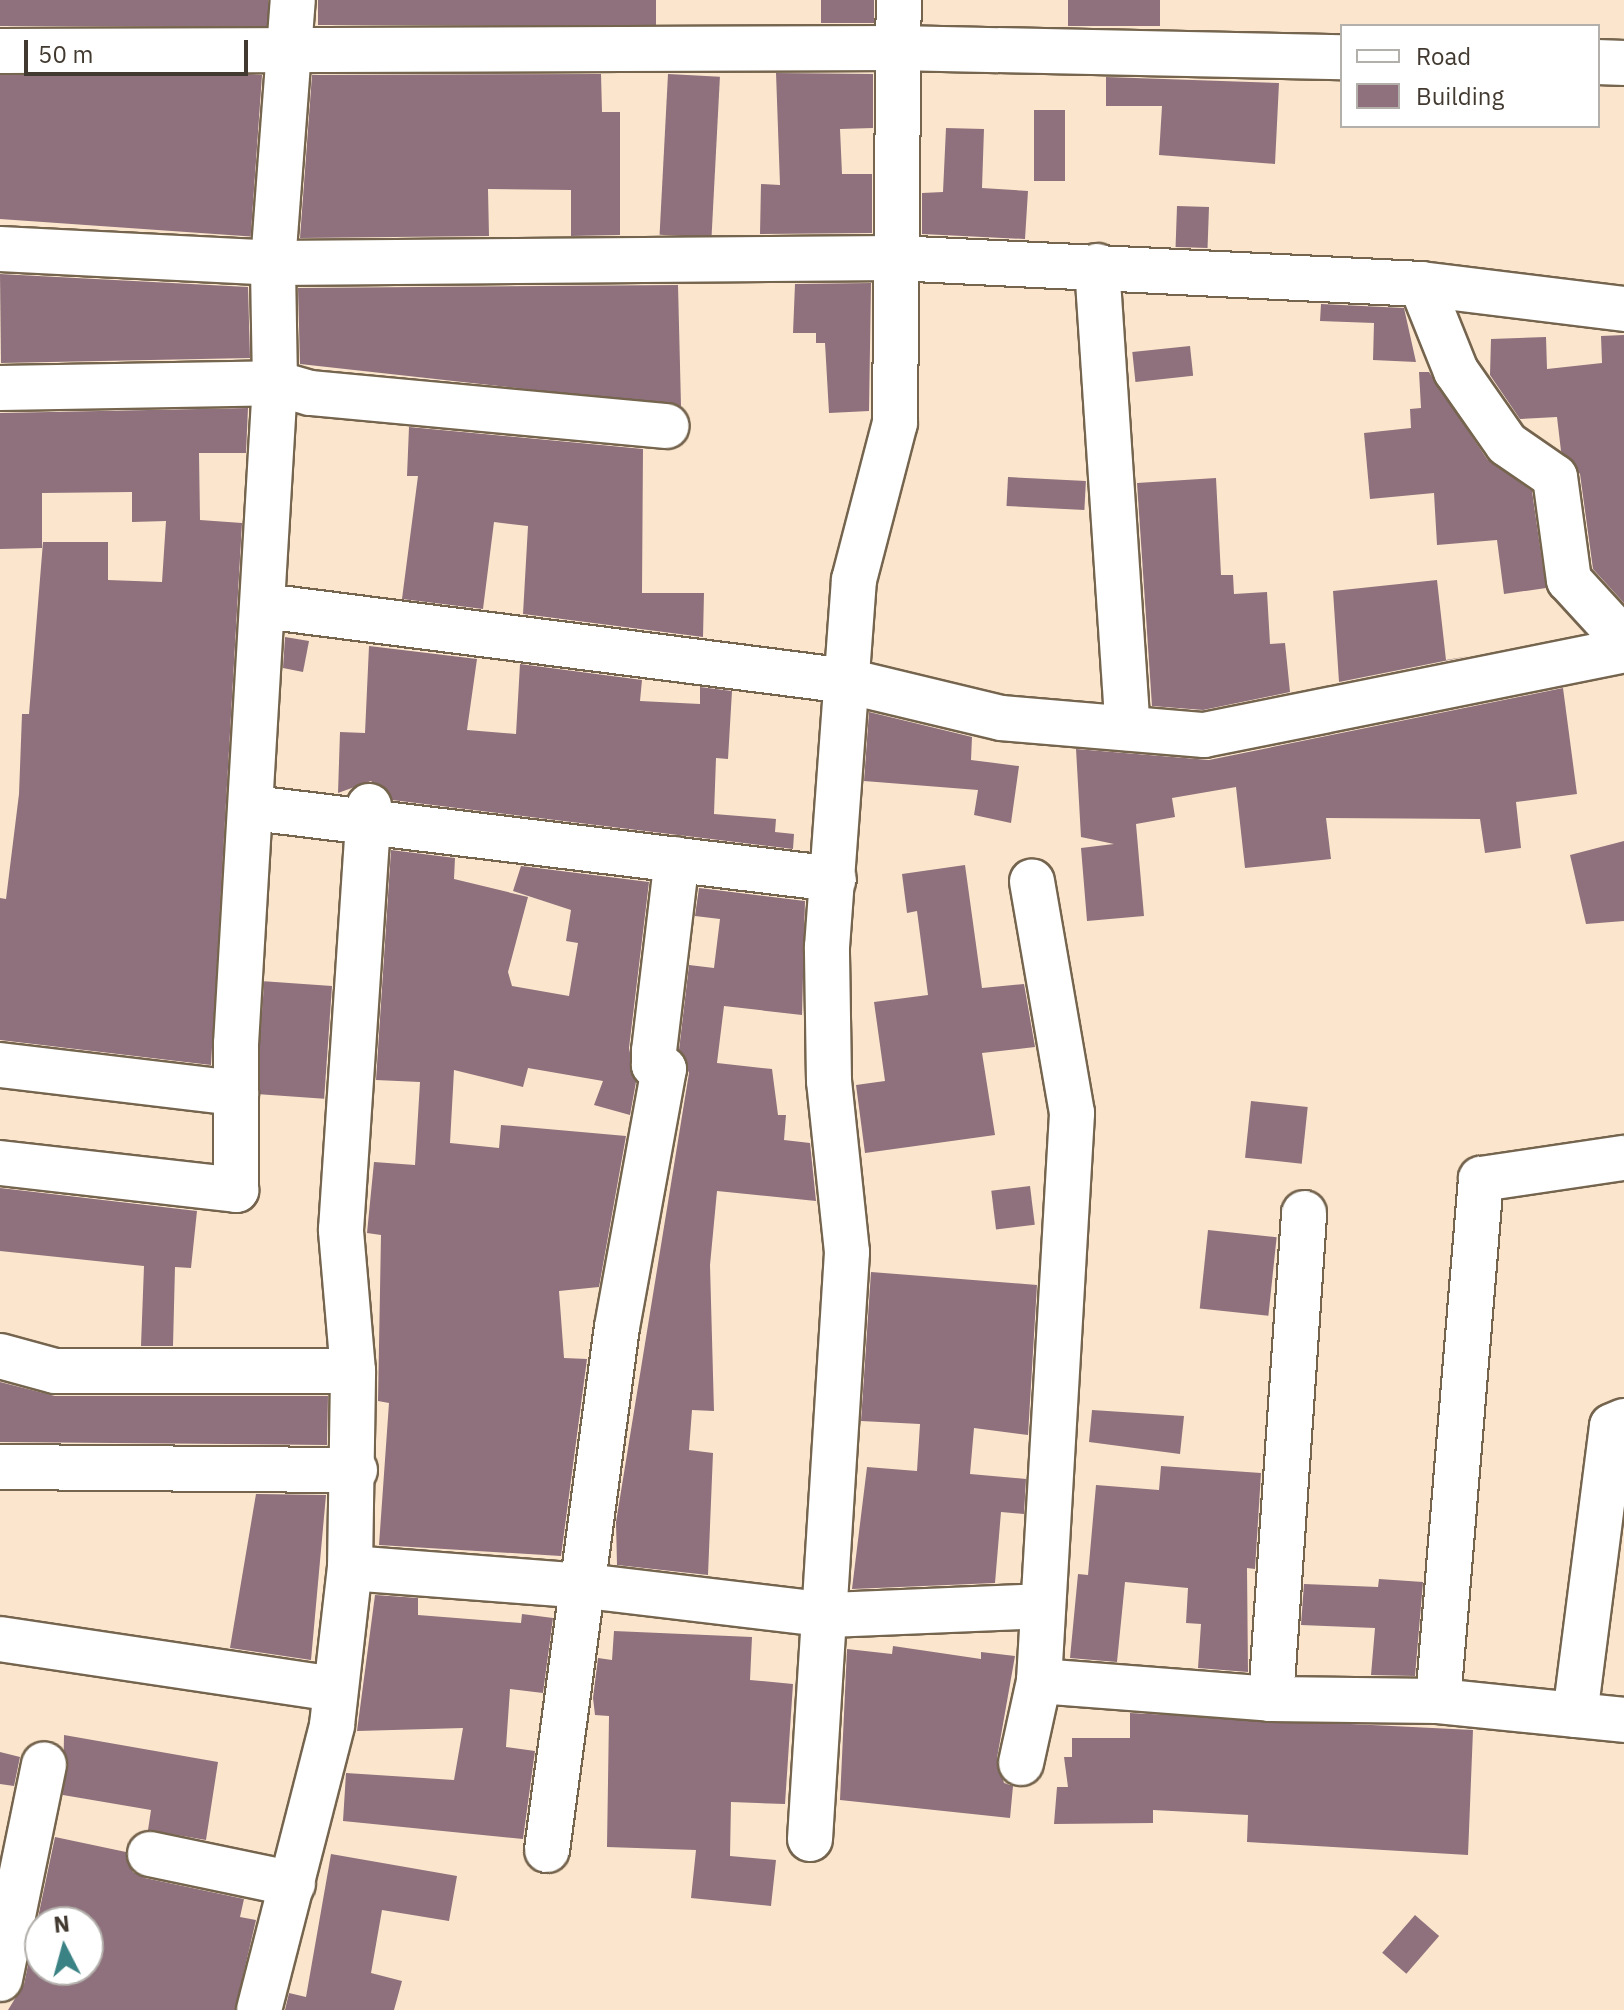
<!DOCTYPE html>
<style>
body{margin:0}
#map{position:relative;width:1624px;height:2010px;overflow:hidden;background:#fbe6cd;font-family:"IBM Plex Sans",sans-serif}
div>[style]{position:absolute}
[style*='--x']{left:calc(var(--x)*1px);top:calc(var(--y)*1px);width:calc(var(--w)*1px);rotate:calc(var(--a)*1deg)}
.building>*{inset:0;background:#8e717c;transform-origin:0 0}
.roads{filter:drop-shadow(2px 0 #75644e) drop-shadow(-2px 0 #75644e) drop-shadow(0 2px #75644e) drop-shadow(0 -2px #75644e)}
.minor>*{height:44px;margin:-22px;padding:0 22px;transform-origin:22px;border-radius:22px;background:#fff}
span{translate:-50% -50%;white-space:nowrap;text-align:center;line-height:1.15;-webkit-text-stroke:8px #fff;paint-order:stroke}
.legend{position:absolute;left:1340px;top:24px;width:260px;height:104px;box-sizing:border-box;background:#fff;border:2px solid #b3b0ac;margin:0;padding:10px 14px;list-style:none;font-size:24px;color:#423a30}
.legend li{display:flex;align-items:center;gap:16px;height:40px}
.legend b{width:40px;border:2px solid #b3b0ac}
.north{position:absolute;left:24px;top:1906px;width:80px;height:80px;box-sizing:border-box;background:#fff;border:2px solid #b3b0ac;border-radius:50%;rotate:354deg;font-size:22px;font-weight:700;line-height:32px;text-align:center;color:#423a30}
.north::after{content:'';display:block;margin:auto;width:28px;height:36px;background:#3a8284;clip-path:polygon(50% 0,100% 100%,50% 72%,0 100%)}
.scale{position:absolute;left:24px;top:40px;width:224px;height:36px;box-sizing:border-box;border:4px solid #423a30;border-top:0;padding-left:10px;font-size:24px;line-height:28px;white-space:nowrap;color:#423a30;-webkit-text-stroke:6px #fff;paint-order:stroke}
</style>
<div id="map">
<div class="building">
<div style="left:0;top:0;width:268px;height:26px"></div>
<div style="left:318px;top:0;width:338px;height:25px"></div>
<div style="left:821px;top:0;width:53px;height:23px"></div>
<div style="left:1068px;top:0;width:92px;height:26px"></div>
<div style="clip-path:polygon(776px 73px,873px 74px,873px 128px,840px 129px,842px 174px,872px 174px,872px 233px,760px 234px,761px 184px,780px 185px)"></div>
<div style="clip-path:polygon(601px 74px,602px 112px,620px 112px,620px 235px,571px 236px,571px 190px,488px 189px,489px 236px,300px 238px,312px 75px)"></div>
<div style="left:668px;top:74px;width:52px;height:161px;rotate:3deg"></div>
<div style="left:262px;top:75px;width:162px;height:262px;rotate:94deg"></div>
<div style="clip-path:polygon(1106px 77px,1279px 83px,1275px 164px,1159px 155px,1162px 106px,1106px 106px)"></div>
<div style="left:1034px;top:110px;width:31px;height:71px"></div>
<div style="clip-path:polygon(946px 128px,984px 129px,982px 188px,1028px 191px,1025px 239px,922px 234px,922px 193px,943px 192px)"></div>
<div style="left:1177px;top:206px;width:32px;height:41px;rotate:2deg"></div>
<div style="clip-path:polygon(0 274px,248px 287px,250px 358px,1px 363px)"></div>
<div style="clip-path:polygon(871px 283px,869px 411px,829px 413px,825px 343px,816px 343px,816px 333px,793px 333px,795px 284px)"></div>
<div style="clip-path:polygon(678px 285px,681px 406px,300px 364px,298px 288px)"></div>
<div style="clip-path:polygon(1321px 304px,1404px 308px,1416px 362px,1373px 360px,1374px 323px,1320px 321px)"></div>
<div style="clip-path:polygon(1624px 335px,1624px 603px,1593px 569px,1580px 474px,1561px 451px,1557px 417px,1520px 419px,1490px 375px,1491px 339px,1546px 337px,1547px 369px,1602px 363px,1601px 336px)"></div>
<div style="left:1190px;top:346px;width:30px;height:58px;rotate:84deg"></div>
<div style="clip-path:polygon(1419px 372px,1429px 372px,1487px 459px,1532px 491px,1546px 588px,1504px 594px,1497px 540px,1437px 545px,1434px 493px,1370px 499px,1364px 433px,1411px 428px,1410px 409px,1421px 408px)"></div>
<div style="clip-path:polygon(248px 408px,246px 453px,199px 453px,200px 520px,242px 523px,211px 1065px,0 1040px,0 898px,6px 899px,19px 794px,22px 714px,29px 714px,43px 542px,108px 542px,108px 580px,162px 582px,166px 521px,132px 522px,132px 492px,42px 493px,42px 548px,0 549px,0 413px)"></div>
<div style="clip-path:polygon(409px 427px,643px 449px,642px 593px,704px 593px,703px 637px,523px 614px,528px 526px,494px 522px,483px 609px,402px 599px,418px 476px,407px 476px)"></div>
<div style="left:1008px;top:477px;width:78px;height:29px;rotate:3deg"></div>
<div style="clip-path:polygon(1216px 478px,1221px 575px,1233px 575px,1234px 594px,1267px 592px,1270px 644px,1285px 643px,1290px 692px,1203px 710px,1152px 706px,1137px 483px)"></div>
<div style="clip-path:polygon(1437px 580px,1446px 660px,1469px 656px,1339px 682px,1333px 591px)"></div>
<div style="clip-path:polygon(285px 637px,309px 641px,303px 672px,283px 668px)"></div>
<div style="clip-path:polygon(369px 646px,477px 659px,467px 730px,516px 734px,520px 664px,642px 680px,640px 701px,700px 704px,700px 687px,732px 691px,728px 759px,716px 758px,714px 814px,776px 819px,775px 832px,794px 834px,793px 849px,392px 800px,371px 781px,338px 793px,340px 732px,365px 733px)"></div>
<div style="clip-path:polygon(1563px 688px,1577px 794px,1516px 802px,1521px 848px,1485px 853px,1480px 819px,1326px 818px,1331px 859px,1245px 868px,1236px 787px,1172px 798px,1175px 817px,1136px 824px,1144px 916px,1087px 921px,1081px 848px,1114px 844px,1081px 837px,1076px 749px,1209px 760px)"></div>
<div style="clip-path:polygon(869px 712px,972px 737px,971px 760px,1019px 766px,1011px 823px,974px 815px,978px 790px,864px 781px)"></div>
<div style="clip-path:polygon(1624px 841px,1624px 921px,1586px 924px,1570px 855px)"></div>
<div style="clip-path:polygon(391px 850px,455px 858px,454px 879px,528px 897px,508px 972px,512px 986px,569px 996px,578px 943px,566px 941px,571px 910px,513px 891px,521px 866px,649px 882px,629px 1048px,636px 1082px,630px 1115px,594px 1105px,603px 1081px,528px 1068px,523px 1087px,454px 1070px,450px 1143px,499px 1148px,501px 1125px,626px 1136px,599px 1287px,559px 1291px,564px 1358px,587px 1359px,561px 1556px,379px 1545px,389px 1403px,378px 1401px,381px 1235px,367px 1233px,374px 1162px,415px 1165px,420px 1082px,376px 1080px)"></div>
<div style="clip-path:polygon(965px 865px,982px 988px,1024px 984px,1035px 1047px,982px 1053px,995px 1135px,865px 1153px,856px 1085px,885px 1081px,874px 1002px,928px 995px,917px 911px,907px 913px,902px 874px)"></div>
<div style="clip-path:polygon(699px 888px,805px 901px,802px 1015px,724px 1006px,717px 1063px,772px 1069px,778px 1115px,786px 1115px,784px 1140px,810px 1143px,816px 1201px,717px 1191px,710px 1265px,714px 1411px,692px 1410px,689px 1450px,713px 1453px,708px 1575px,617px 1565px,616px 1522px,689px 1073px,679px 1050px,689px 965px,714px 968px,720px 919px,695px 916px)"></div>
<div style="left:332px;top:986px;width:113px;height:68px;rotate:94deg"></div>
<div style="left:1251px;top:1101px;width:57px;height:57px;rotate:6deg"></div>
<div style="left:1030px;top:1186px;width:39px;height:39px;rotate:83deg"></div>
<div style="clip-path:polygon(0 1188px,197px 1211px,191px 1268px,175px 1267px,173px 1346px,141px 1346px,144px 1266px,0 1251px)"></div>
<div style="left:1208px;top:1230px;width:69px;height:79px;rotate:6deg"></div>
<div style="clip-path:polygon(871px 1272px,1037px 1285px,1028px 1435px,974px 1428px,970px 1474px,1026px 1479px,1024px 1514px,1001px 1512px,995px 1583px,852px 1589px,867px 1467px,917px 1471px,920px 1424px,861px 1421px)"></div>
<div style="clip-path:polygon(0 1382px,55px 1396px,328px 1396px,327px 1445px,0 1442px)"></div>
<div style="clip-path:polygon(1092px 1410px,1184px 1416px,1180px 1454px,1089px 1442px)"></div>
<div style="clip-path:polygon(1161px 1466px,1261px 1473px,1255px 1569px,1247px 1568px,1248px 1672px,1198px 1668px,1201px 1624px,1186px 1623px,1188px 1588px,1125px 1582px,1117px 1662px,1070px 1658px,1078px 1574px,1088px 1575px,1096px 1485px,1159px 1490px)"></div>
<div style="clip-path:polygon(256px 1494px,326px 1495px,311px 1660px,230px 1648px)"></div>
<div style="clip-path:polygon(1379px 1579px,1423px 1582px,1415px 1676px,1371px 1675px,1375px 1628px,1301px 1625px,1304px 1584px,1378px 1587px)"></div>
<div style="clip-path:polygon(375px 1595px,418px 1598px,418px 1615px,521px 1623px,522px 1614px,553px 1618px,543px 1693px,510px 1689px,506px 1747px,535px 1751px,523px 1839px,343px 1821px,346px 1773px,454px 1780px,463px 1728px,357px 1731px)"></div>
<div style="clip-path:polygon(614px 1631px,752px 1637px,750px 1680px,793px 1684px,785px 1804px,731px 1802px,730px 1856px,776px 1860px,771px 1906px,691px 1898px,696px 1850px,607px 1847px,609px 1716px,595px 1715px,593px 1698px,598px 1658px,612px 1660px)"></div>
<div style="clip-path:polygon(893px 1646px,981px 1659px,981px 1652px,1015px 1656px,997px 1758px,1004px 1783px,1013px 1786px,1010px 1818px,840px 1800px,847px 1649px,892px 1654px)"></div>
<div style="clip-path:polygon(1130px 1713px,1473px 1730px,1468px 1855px,1247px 1842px,1248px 1815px,1153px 1810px,1153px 1823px,1054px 1824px,1057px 1787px,1068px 1787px,1064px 1757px,1072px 1757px,1072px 1738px,1130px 1738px)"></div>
<div style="clip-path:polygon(64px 1735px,218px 1762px,206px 1840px,148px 1830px,151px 1810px,63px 1795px)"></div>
<div style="clip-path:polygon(0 1752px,20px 1757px,14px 1786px,0 1784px)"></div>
<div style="clip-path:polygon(evenodd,55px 1837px,126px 1852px,133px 1872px,145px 1878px,244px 1899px,240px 1917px,256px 1920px,235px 2010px,8px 2010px,24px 1984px,55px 1837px,40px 1922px,88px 1922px,88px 1970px,40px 1970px,40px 1922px)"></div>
<div style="clip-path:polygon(331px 1854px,457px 1876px,449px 1921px,382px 1910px,371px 1973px,402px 1981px,394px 2010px,285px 2010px,289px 1993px,306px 1997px)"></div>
<div style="left:1415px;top:1915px;width:32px;height:50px;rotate:41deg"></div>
</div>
<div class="roads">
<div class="minor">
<div style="--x:0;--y:51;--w:896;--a:-0.19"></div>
<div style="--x:896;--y:48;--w:446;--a:1.2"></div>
<div style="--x:1598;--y:62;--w:26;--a:2"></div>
<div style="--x:0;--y:249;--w:273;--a:2.9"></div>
<div style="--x:273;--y:263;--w:622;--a:-0.46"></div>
<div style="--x:895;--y:258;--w:527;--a:2.83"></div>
<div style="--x:1421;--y:284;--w:94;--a:68.1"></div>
<div style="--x:1456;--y:371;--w:89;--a:55.1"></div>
<div style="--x:1507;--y:444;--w:58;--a:34.5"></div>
<div style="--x:1555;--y:477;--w:104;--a:82.3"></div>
<div style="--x:1569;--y:580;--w:81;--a:47.5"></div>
<div style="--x:1097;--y:266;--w:463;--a:86.2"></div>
<div style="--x:1421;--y:284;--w:205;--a:7"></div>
<div style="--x:0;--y:388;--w:275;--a:-1"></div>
<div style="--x:275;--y:383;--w:36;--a:16"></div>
<div style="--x:310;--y:393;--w:358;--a:5.3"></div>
<div style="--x:264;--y:606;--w:588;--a:7.33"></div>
<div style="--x:847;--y:681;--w:158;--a:13.5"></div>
<div style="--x:1001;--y:718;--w:204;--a:4.8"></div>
<div style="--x:1204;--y:735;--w:429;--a:-11.4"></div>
<div style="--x:253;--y:808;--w:585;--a:6.97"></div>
<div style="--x:0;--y:1065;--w:238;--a:6.8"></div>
<div style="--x:0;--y:1163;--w:238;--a:6.5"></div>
<div style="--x:236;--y:1190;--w:146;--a:-90"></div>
<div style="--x:236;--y:1044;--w:662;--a:-86.62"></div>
<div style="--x:275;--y:383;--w:120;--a:-91"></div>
<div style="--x:273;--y:263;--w:264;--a:-85.7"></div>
<div style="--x:0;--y:1356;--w:57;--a:15.3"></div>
<div style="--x:55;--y:1371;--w:298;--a:0"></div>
<div style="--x:0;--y:1467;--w:355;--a:0.5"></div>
<div style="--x:350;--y:1568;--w:237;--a:4.4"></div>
<div style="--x:586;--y:1586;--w:245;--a:6.8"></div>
<div style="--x:829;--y:1615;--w:211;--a:-2.4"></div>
<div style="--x:0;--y:1639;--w:338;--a:8.5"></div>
<div style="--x:1039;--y:1681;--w:233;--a:4.4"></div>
<div style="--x:1271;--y:1699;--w:167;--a:0.7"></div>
<div style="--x:1438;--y:1701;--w:187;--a:5.8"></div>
<div style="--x:1271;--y:1699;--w:487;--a:-86.1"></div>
<div style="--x:1438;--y:1701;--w:524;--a:-85.29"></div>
<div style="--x:1481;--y:1179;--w:145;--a:-8.4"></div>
<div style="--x:1575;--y:1715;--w:291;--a:-82.7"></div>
<div style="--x:1612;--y:1426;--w:13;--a:-23"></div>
<div style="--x:1021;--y:1763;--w:84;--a:-77.6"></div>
<div style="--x:1039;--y:1681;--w:569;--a:-86.67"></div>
<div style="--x:1072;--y:1113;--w:235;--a:-99.8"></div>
<div style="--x:810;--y:1839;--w:588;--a:-86.39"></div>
<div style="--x:847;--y:1252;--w:172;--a:-96"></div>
<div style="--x:829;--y:1081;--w:134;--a:-90.9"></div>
<div style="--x:827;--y:947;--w:368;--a:-85.8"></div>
<div style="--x:854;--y:580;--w:162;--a:-75.4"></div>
<div style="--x:895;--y:423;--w:423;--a:-89.5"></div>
<div style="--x:547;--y:1850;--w:528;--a:-82.38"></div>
<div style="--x:617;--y:1327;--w:262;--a:-79.7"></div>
<div style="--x:664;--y:1069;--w:11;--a:-158"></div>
<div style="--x:654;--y:1065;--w:14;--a:-90"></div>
<div style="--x:654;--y:1051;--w:193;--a:-83.2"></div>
<div style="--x:150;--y:1854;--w:146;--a:11.8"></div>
<div style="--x:0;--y:1979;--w:219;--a:-78.4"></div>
<div style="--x:259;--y:2010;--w:294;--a:-75.6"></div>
<div style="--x:332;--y:1725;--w:158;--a:-83.5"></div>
<div style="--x:350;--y:1568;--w:197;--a:-89.1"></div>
<div style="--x:353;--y:1371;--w:142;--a:-94.9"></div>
<div style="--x:341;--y:1230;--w:425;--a:-86.2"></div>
</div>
</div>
<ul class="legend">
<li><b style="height:10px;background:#fff"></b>Road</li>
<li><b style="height:22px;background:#8e717c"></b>Building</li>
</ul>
<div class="north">N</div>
<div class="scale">50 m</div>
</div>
